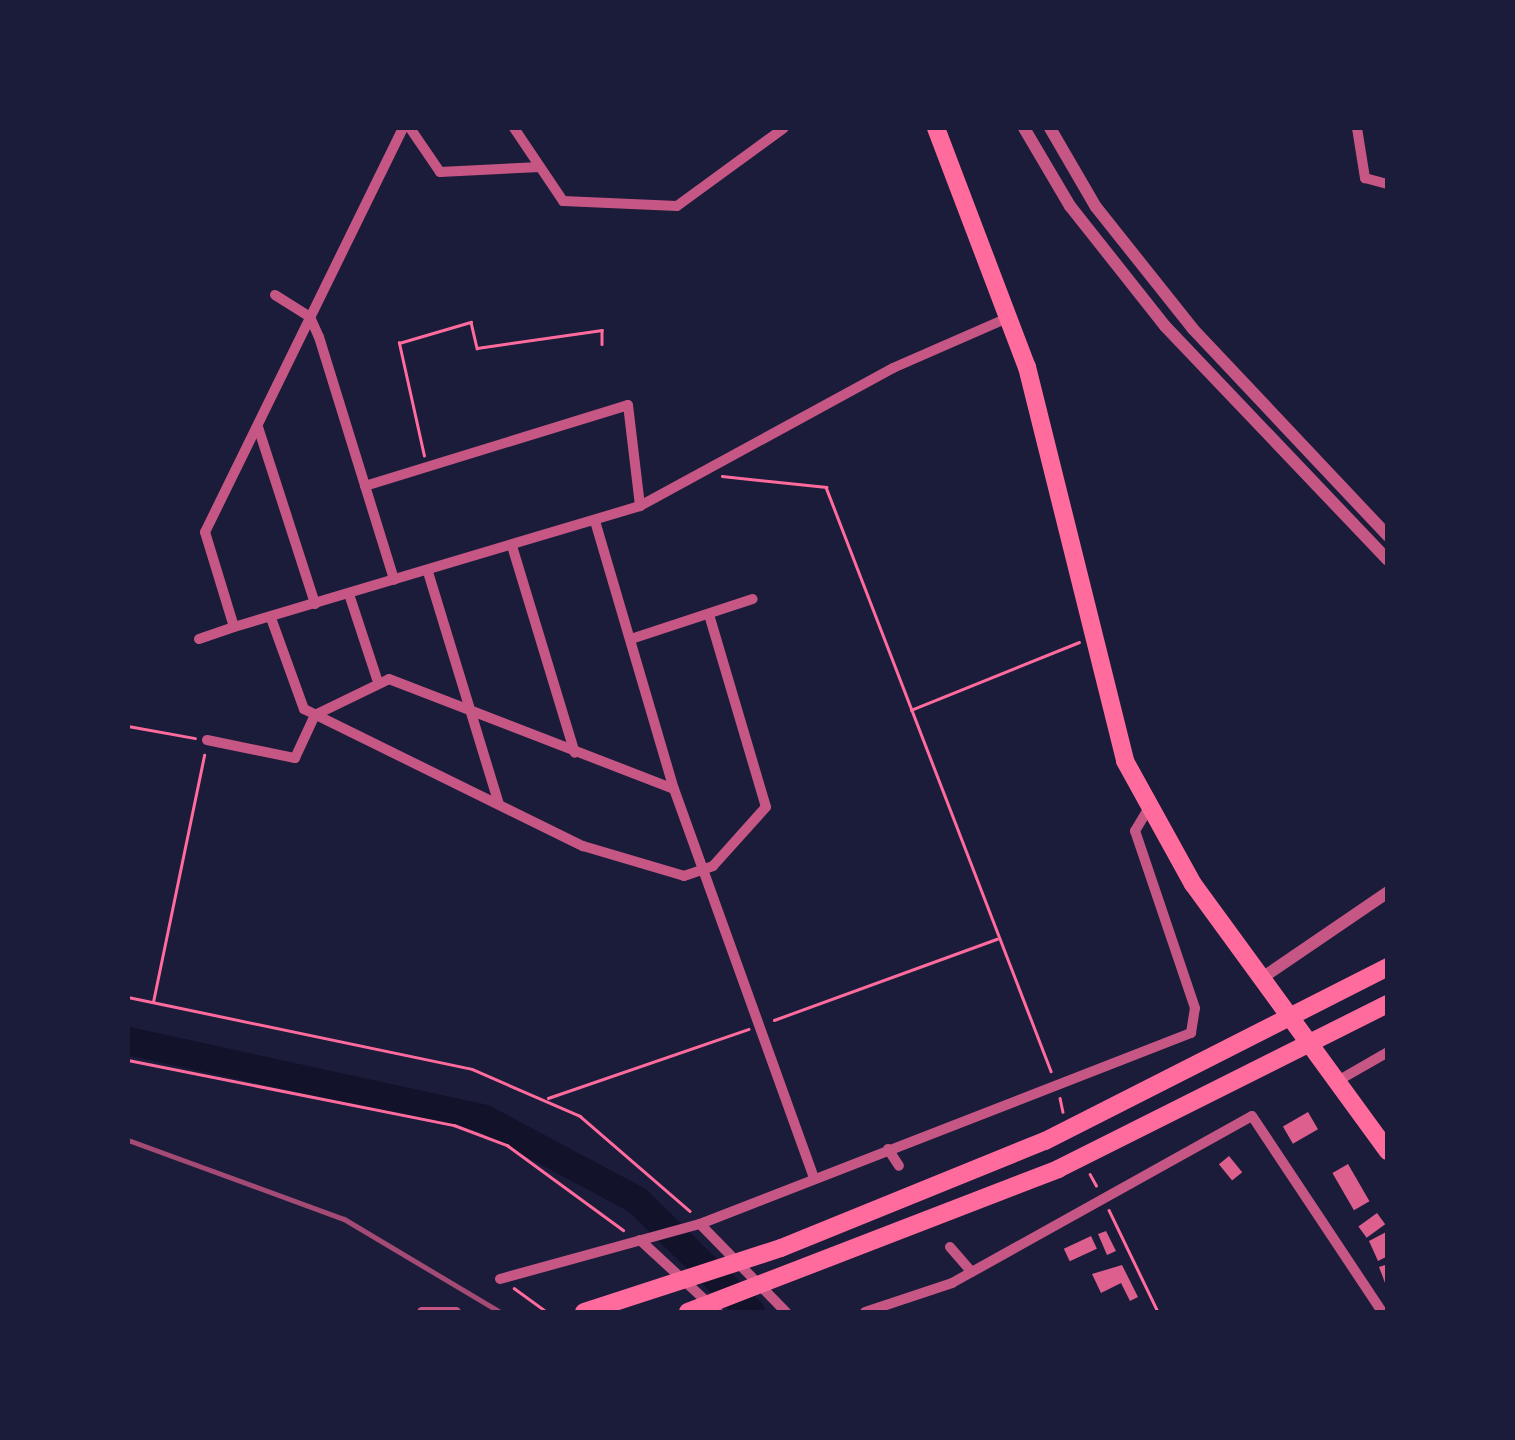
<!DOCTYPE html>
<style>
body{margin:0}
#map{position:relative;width:1515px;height:1440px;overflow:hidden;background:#1b1b3a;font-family:Poppins,sans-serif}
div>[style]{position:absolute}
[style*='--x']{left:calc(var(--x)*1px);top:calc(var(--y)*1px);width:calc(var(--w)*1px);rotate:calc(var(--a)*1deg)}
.river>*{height:28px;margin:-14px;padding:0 14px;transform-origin:14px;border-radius:14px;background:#12122b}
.building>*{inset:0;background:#dd5f8e;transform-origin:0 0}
.path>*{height:2.5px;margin:-1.25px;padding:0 1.25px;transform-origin:1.25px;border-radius:1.25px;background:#ff6b9d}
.minor>*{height:10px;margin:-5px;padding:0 5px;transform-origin:5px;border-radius:5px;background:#c65784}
.tertiary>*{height:12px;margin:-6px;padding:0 6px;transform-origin:6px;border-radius:6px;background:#c65784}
.trunk>*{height:18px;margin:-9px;padding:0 9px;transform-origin:9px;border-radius:9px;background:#ff6b9d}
.motorway>*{height:18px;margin:-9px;padding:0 9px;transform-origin:9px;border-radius:9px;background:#ff6b9d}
.rail>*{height:5px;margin:-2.5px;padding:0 2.5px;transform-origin:2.5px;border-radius:2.5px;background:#a44b75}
span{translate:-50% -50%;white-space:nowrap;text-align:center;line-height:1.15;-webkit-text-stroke:8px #1b1b3a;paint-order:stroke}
.frame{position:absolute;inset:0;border:130px solid #1b1b3a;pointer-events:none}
</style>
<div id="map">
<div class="river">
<div style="--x:128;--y:1041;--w:365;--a:12.3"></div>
<div style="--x:485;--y:1119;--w:172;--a:28.1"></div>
<div style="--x:637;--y:1200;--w:160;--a:44.5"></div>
</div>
<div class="building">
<div style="left:1308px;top:1112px;width:20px;height:29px;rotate:60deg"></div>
<div style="left:1229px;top:1156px;width:21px;height:13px;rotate:51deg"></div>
<div style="left:1348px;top:1164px;width:43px;height:18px;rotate:60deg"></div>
<div style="left:1377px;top:1213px;width:14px;height:23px;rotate:54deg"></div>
<div style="clip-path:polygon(1106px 1231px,1116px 1251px,1107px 1255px,1098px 1234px)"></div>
<div style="clip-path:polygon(1388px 1231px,1388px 1256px,1378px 1261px,1369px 1241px)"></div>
<div style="left:1091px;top:1236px;width:14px;height:30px;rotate:65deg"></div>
<div style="clip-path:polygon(1388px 1264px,1388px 1288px,1387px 1288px,1379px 1267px)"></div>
<div style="clip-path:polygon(1122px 1265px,1138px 1297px,1130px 1301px,1121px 1283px,1101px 1293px,1092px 1274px)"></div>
</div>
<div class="path">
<div style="--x:424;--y:456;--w:116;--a:-102.5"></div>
<div style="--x:399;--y:343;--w:75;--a:-16.3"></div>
<div style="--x:471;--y:322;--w:27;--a:77"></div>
<div style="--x:477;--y:348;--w:126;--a:-8.2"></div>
<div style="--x:602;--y:330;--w:14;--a:90"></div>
<div style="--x:722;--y:476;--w:105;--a:6"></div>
<div style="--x:826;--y:487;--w:626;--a:68.93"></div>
<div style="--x:911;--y:710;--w:181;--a:-22"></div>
<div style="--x:128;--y:726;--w:68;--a:10.2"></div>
<div style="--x:128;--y:997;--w:351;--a:11.8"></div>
<div style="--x:472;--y:1069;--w:118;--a:23.5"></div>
<div style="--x:580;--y:1116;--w:145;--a:40.8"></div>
<div style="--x:153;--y:1002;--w:252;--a:-78.3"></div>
<div style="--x:774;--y:1020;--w:237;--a:-20"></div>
<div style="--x:128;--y:1060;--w:332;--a:11.3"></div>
<div style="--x:454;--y:1125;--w:57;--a:20.7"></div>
<div style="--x:507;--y:1145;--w:144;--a:36.2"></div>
<div style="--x:548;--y:1098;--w:212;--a:-19"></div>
<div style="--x:1060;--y:1098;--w:14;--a:78"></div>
<div style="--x:1090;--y:1174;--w:13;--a:61"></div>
<div style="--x:1109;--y:1210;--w:113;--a:64.3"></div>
<div style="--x:514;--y:1288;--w:41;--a:36"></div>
</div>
<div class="minor">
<div style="--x:403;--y:128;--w:450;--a:116.1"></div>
<div style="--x:205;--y:532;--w:99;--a:73"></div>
<div style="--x:234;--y:627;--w:424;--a:-16.6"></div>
<div style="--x:640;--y:506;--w:288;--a:-28.6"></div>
<div style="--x:893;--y:368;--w:128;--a:-23.6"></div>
<div style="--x:410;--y:128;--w:53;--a:55.7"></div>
<div style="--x:440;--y:172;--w:100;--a:-2.9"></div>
<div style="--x:514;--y:128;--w:88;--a:56.1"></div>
<div style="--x:563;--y:201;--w:114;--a:2.5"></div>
<div style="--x:677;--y:206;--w:132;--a:-36.1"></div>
<div style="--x:1357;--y:128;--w:51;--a:80.9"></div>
<div style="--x:1365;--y:178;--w:24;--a:15"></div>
<div style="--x:275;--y:295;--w:41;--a:32.2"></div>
<div style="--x:310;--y:317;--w:22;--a:66"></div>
<div style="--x:319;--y:337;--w:254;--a:72.8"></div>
<div style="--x:258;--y:427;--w:186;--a:72.1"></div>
<div style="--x:365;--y:486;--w:275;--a:-17.1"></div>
<div style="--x:628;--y:405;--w:102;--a:83.2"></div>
<div style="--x:595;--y:521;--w:279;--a:73.6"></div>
<div style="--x:674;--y:789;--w:413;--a:70.2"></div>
<div style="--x:512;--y:546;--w:216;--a:73.1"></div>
<div style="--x:428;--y:572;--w:243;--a:73"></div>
<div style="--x:349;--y:594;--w:89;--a:71.8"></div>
<div style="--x:271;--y:618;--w:97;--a:70.1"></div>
<div style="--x:304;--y:709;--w:311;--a:26.2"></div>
<div style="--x:583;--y:846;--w:105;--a:16.5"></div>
<div style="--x:684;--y:876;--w:31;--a:-19"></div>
<div style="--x:713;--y:866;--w:79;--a:-48.1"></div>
<div style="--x:766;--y:807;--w:200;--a:-106.5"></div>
<div style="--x:199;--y:639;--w:37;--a:-19"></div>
<div style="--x:631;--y:639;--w:128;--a:-18.2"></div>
<div style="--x:207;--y:740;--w:90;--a:11.6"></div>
<div style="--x:295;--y:758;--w:47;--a:-65.1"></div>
<div style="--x:315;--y:715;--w:82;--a:-25.9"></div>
<div style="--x:389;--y:679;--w:305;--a:21.1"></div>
<div style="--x:1341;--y:1079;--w:54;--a:-29.9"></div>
<div style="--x:888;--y:1149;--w:20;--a:57"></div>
<div style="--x:700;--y:1224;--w:123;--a:45.7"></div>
<div style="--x:640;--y:1240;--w:106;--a:42.7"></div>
<div style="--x:950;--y:1247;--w:33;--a:49"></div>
<div style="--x:500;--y:1279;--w:207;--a:-15.4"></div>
<div style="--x:700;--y:1224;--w:527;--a:-21.26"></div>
<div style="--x:1191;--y:1033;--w:25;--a:-81"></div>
<div style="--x:1195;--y:1008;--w:187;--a:-108.7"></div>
<div style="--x:1135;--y:831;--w:23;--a:-59"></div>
<div style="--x:422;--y:1312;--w:34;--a:0"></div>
<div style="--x:865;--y:1312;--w:92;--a:-18.4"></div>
<div style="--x:952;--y:1283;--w:343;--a:-29.1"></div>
<div style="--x:1252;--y:1116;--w:235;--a:56.4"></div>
</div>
<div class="tertiary">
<div style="--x:1024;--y:128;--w:91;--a:59.5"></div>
<div style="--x:1070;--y:206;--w:153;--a:51.6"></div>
<div style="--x:1165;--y:326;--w:323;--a:46.4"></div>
<div style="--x:1050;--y:128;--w:91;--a:59.8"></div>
<div style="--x:1096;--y:207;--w:156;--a:51.5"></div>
<div style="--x:1193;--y:329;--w:284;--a:46.7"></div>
<div style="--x:1265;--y:976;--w:149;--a:-34.3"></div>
</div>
<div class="trunk">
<div style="--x:936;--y:128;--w:256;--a:69.2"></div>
<div style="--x:1027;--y:367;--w:406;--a:76"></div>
<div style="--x:1125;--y:761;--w:141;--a:61.1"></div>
<div style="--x:1193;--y:884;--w:331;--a:53.9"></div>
</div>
<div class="motorway">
<div style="--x:584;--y:1312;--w:207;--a:-18"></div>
<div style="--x:781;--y:1248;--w:285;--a:-22.1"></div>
<div style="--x:1045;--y:1141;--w:385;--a:-26.9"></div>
<div style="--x:688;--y:1312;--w:397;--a:-21.1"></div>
<div style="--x:1058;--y:1169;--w:369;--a:-26.6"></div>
</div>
<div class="rail">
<div style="--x:128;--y:1140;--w:230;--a:20.1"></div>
<div style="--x:344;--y:1219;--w:182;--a:30.8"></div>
</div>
<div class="frame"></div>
</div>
